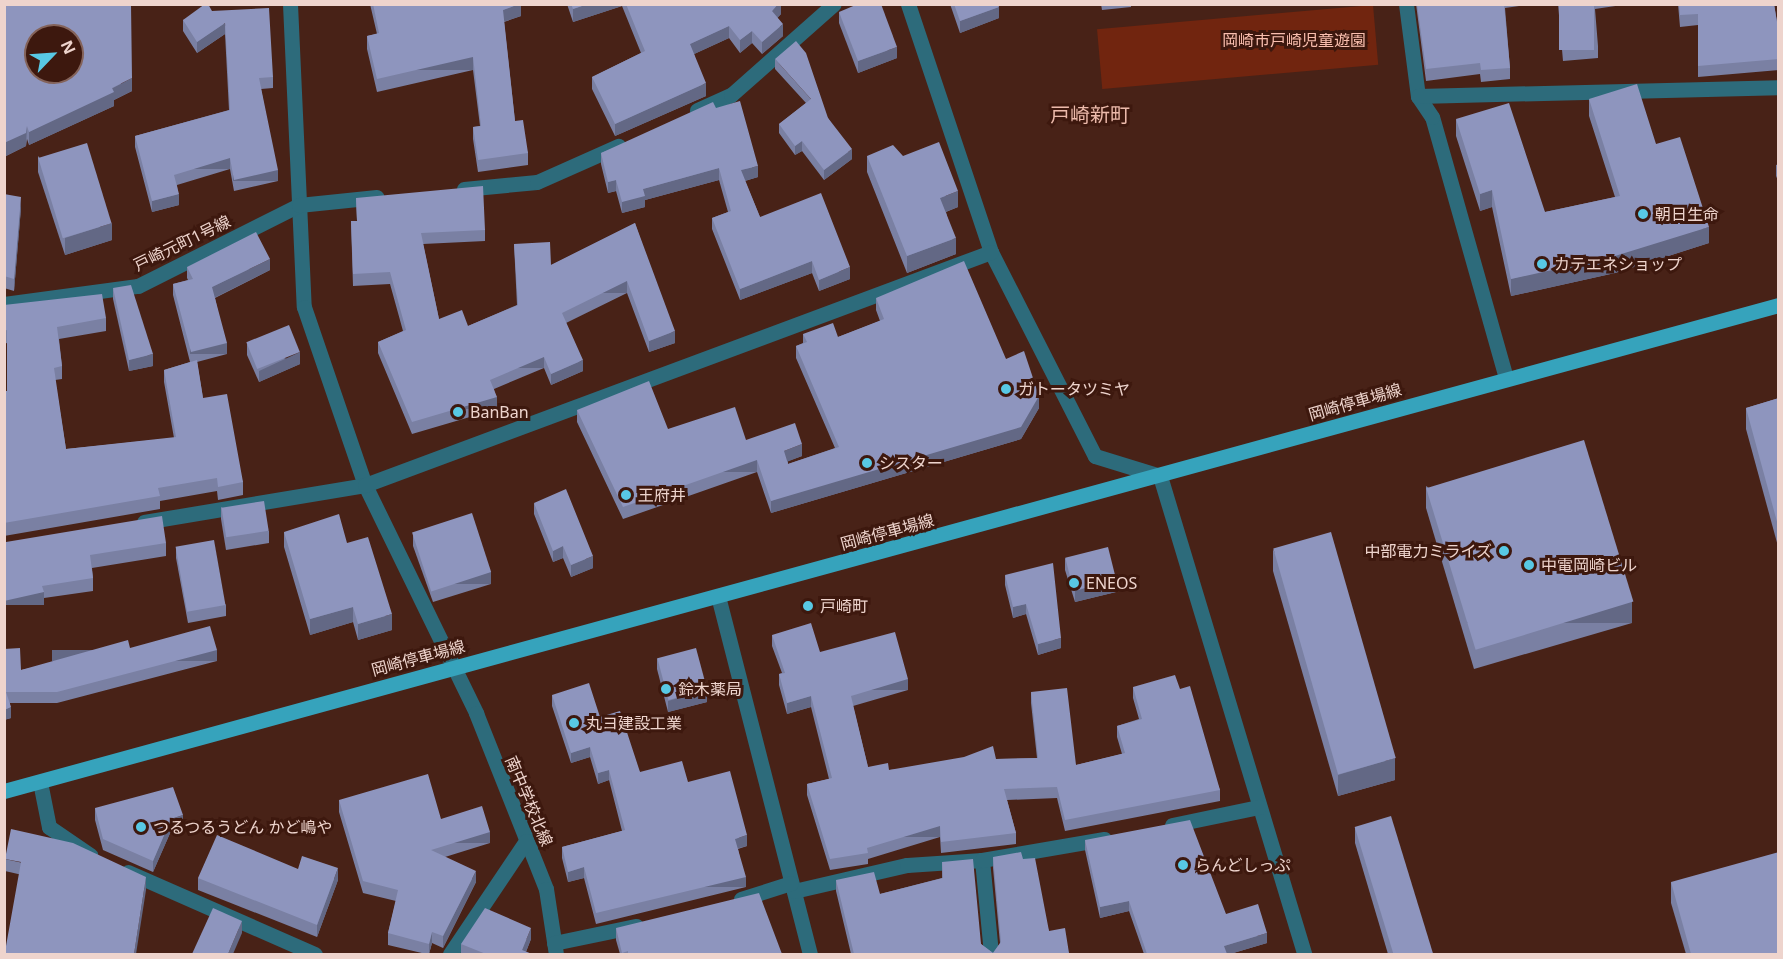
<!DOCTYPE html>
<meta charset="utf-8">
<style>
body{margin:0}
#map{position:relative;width:1783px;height:959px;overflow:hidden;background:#482217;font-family:"Noto Sans","Noto Sans JP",sans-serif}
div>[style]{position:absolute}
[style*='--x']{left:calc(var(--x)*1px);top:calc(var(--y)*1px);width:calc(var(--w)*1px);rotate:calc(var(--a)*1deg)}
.green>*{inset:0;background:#71250f;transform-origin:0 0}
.minor>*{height:15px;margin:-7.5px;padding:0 7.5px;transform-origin:7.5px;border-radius:7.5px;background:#2d6b7b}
.major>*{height:15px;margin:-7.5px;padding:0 7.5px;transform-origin:7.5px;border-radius:7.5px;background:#36a3bc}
.wall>*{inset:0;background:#7a80a3}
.shaded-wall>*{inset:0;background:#636885;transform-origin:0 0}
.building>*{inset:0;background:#8e95be;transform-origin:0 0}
.dots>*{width:16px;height:16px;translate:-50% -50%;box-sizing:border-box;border:3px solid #3d180e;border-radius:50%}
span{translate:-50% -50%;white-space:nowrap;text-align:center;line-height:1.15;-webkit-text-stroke:6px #3d180e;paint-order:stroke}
.park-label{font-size:16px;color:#f9beae}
.poi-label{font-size:16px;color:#eed4cd}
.left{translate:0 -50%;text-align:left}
.right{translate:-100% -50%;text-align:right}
.street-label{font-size:16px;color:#eed4cd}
.quarter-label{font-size:20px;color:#ecbaab}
.frame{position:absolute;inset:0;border:6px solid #eed4cd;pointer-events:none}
.north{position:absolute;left:24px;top:24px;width:60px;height:60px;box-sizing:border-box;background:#3d180e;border:2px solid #84635a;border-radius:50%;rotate:65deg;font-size:16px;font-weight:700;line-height:24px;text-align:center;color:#eed4cd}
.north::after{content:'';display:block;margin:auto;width:21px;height:27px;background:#58c8e4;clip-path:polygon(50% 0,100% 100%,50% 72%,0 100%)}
</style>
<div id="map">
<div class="green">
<div style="left:1373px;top:5px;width:60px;height:277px;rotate:85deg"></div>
</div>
<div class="minor">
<div style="--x:290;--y:4;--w:303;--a:87.4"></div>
<div style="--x:304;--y:307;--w:188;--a:71.1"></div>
<div style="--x:365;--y:485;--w:254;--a:64"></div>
<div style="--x:476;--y:713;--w:189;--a:68.3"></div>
<div style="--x:546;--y:889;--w:66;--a:81.3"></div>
<div style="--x:908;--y:4;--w:262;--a:71.5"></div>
<div style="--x:991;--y:252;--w:229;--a:63"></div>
<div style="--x:1095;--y:456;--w:68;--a:17.1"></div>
<div style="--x:1160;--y:476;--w:499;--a:73.2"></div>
<div style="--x:1406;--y:4;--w:93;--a:82.6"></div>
<div style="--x:697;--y:110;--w:37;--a:-24"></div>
<div style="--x:731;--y:95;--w:137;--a:-41.5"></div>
<div style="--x:464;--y:189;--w:73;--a:-5.5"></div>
<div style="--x:537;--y:182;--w:89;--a:-24"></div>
<div style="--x:4;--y:304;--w:135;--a:-7.7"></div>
<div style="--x:138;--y:286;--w:180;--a:-26.7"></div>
<div style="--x:299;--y:205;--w:78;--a:-5.9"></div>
<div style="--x:1506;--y:378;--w:271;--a:-105.8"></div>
<div style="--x:1432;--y:117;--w:25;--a:-124"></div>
<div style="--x:1418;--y:96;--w:360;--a:-1.4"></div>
<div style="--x:144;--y:522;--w:224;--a:-9.5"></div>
<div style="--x:365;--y:485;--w:668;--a:-20.42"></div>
<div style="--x:718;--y:596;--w:370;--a:75.6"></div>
<div style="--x:40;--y:782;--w:46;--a:78.7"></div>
<div style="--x:49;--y:827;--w:50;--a:34.3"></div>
<div style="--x:1172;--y:825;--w:89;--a:-11.7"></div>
<div style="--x:982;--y:860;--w:94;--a:84.5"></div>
<div style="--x:128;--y:872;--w:204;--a:23.7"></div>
<div style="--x:794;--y:891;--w:116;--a:-13"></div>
<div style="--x:907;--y:865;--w:75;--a:-3.8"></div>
<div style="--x:982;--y:860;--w:124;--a:-9.8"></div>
<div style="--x:741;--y:899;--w:52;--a:-17.7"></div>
<div style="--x:554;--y:943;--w:84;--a:-11.7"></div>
<div style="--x:450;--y:954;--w:136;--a:-56.1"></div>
</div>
<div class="major">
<div style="--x:4;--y:791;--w:1839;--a:-15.32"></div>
</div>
<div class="wall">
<div style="clip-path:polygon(4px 4px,132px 91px,114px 100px,114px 106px,29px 145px,27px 139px,26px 146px,4px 157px,4px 88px,6px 88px)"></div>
<div style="clip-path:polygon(370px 4px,521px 4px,521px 16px,504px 22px,515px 121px,528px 153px,528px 165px,478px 172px,473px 139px,473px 127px,480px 126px,473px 70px,377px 92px,367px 49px,367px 36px,377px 34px)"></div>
<div style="clip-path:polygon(567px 4px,781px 4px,781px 14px,777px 18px,783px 36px,762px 54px,752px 43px,740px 53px,729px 38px,694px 54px,706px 96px,615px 136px,592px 89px,592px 77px,641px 53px,622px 6px,573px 22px)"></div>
<div style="clip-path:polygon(950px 4px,998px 4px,999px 18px,960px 33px)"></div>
<div style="clip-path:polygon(1101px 4px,1131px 4px,1131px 7px,1102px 10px)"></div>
<div style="clip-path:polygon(1416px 4px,1534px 4px,1505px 8px,1510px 68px,1510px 79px,1481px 82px,1480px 74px,1426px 81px)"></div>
<div style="clip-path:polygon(1558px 4px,1629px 4px,1595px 9px,1598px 46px,1598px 58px,1563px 61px)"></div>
<div style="clip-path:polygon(1678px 4px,1774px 4px,1777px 22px,1779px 22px,1779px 70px,1698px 77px,1698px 25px,1680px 27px)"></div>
<div style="clip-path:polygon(212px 11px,273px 77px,273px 88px,261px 89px,278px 181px,234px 191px,230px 169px,177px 185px,179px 205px,152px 212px,135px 147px,135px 136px,229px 110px,225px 34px,197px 53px,183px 31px,183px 20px)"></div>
<div style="clip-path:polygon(839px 12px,897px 58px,858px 73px,839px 23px)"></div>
<div style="clip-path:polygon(775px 59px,828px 118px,852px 159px,824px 180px,802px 151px,795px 155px,779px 133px,779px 124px,806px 103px,775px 69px)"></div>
<div style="clip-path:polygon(1589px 99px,1656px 144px,1709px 243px,1615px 273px,1511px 296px,1492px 207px,1480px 211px,1456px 136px,1456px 119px,1545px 212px,1615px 197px,1589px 116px)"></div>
<div style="clip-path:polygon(716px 108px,758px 177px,745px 181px,760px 217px,850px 279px,819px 291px,812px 273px,740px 300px,712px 229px,712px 218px,728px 212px,719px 180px,645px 200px,645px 207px,622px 213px,616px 191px,608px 193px,601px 164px,601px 153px)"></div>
<div style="clip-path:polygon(38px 156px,112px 240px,65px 255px,38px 172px)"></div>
<div style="clip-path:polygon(867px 156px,903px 156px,958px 207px,946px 212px,956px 254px,907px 273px,867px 172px)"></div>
<div style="clip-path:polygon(1779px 164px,1779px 183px,1776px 176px,1776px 165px)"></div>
<div style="clip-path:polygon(4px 194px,21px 208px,14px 291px,4px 288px)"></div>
<div style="clip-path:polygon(356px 198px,485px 230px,485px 241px,423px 244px,439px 319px,468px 326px,517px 305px,514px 244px,551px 265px,635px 223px,675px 343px,649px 352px,627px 293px,566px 323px,583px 371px,551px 385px,544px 368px,494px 389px,497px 409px,412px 434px,378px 353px,378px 342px,403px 331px,390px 284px,353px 286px,351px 221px,357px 221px)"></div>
<div style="clip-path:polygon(187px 267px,270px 270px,215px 298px,227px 354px,197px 362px,203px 398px,243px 482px,243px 495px,218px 500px,217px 491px,160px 501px,160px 509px,4px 536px,4px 391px,7px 391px,7px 343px,4px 344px,4px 305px,106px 318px,106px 331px,59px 339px,62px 366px,62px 379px,55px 380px,66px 449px,174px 438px,164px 382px,164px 370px,190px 362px,173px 295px,173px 284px,188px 280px,187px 278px)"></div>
<div style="clip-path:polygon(113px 288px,153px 366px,129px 371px,113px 299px)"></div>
<div style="clip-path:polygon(876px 298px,1006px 359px,1039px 408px,1021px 439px,771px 513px,757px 472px,623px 519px,577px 422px,577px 410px,668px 429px,746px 440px,802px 456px,788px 461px,788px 464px,835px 448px,796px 358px,796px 346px,803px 343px,803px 334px,838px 337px,880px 321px,876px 310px)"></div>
<div style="clip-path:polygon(247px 344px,300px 364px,259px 382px,247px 355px)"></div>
<div style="clip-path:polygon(1779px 398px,1779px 550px,1746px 429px,1746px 408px)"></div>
<div style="clip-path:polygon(1426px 486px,1632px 623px,1474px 669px,1426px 508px)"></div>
<div style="clip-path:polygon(534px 503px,593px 568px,571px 577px,563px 558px,553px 562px,534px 514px)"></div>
<div style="clip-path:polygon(221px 507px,269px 531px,269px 543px,226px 550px,221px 519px)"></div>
<div style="clip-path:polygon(284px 532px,347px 543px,392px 630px,358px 640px,353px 622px,310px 635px,284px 547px)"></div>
<div style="clip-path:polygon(413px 535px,491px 584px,433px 602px,413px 546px)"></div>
<div style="clip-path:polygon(6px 542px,166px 543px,166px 556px,92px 568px,93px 578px,93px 591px,44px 598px,44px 605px)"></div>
<div style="clip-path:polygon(176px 547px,226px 605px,226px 616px,188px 623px,176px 558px)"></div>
<div style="clip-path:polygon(1273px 549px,1395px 780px,1338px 796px,1273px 571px)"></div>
<div style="clip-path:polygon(1065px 558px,1116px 592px,1075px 602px,1065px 570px)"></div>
<div style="clip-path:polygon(1005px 575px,1061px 648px,1038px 655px,1026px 614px,1013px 618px,1005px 585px)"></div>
<div style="clip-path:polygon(772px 635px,820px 652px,908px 690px,853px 706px,868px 767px,889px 770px,996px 759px,1037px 758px,1031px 703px,1031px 692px,1076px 765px,1122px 754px,1117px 737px,1117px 726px,1139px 719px,1133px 698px,1133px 687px,1180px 689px,1220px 790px,1220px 801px,1065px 831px,1057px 798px,1007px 800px,1016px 833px,1016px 844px,941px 853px,940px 837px,868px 859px,868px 864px,830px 870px,807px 795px,807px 784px,829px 779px,811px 707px,787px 714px,779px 685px,779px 674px,782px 673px,772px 646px)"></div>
<div style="clip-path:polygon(130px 648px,217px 661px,57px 703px,10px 703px,11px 718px,4px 720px,4px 649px,21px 670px)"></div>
<div style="clip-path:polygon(657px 658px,707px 702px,668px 712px,657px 669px)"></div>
<div style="clip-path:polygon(552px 695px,600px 717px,640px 772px,688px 782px,747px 846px,738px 849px,746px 887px,596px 924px,584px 878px,568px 882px,562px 858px,562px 847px,622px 831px,609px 780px,598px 784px,590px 757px,571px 763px,552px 706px)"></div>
<div style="clip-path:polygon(339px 800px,441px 819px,490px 843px,445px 857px,476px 882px,443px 948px,432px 943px,429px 954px,426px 954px,388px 945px,388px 933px,396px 901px,363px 893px,339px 812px)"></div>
<div style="clip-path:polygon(95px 808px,183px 827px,171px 831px,153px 872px,103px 850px,95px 820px)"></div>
<div style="clip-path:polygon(1355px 827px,1432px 954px,1388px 954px,1355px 843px)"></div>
<div style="clip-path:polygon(1085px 840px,1226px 914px,1267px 943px,1230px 954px,1144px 954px,1129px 911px,1100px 918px,1085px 850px)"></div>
<div style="clip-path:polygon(993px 857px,1023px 859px,1049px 931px,1069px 953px,1069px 954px,851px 954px,836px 891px,836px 880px,880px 894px,942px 878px,942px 862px,981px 944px,993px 953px,1000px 943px,993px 868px)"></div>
<div style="clip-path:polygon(5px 859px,146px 890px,18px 874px,5px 871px)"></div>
<div style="clip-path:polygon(298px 869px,338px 880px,317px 937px,198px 890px,198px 878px)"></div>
<div style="clip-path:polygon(1671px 882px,1779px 954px,1686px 954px,1671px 903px)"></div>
<div style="clip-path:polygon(616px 928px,782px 954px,620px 954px,616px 940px)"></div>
<div style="clip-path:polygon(531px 939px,526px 952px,532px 954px,461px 954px,461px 944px)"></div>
</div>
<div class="shaded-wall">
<div style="clip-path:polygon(519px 4px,521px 4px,521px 16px,503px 22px,503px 10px)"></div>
<div style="clip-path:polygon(588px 4px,622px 4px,622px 6px,573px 22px,573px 9px)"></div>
<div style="clip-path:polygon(778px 4px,781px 4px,781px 14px,772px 24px,772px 11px)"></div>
<div style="clip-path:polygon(999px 7px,999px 18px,960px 33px,960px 21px)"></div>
<div style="clip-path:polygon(225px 23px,225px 34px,197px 53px,197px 42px)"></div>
<div style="clip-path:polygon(783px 24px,783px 36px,762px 54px,762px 42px)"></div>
<div style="clip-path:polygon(729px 26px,729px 38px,690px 56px,690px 44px)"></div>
<div style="clip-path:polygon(752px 31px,752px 43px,740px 53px,740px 40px)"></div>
<div style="clip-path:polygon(897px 47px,897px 58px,858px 73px,858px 61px)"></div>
<div style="left:473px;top:57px;width:13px;height:98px;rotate:90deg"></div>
<div style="clip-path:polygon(132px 78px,132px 91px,114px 100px,114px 106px,29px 145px,29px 132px)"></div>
<div style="clip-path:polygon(706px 83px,706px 96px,615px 136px,615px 124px)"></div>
<div style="clip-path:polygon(27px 126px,26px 146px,4px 157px,4px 143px)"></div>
<div style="clip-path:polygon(802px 141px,802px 151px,795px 155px,795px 146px)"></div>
<div style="clip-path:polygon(852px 149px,852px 159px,824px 180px,824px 170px)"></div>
<div style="left:230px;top:158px;width:11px;height:59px;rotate:90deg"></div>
<div style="clip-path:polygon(758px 166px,758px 177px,741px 182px,741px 170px)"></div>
<div style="clip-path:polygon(719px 168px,719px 180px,645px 200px,645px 207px,622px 213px,622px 202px,643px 189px)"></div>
<div style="left:278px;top:170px;width:11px;height:45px;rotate:90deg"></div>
<div style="clip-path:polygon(616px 180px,616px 191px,608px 193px,608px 182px)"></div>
<div style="clip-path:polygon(1492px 190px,1492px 207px,1480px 211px,1480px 194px)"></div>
<div style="clip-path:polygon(958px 191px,958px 207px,940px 214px,940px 198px)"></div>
<div style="clip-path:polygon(179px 194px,179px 205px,152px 212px,152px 201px)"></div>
<div style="clip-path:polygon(21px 197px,21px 208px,14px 291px,14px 279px)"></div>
<div style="clip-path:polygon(112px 223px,112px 240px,65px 255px,65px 238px)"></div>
<div style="clip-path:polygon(1709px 227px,1709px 243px,1615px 273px,1511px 296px,1511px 279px)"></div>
<div style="clip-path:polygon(956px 238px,956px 254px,907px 273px,907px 256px)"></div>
<div style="clip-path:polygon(270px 259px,270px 270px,212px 299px,212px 287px)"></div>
<div style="clip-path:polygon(812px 261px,812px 273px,740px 300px,740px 289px)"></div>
<div style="clip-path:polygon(850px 267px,850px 279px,819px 291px,819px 280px)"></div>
<div style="left:627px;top:281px;width:12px;height:72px;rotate:90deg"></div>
<div style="clip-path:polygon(675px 331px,675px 343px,649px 352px,649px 341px)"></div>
<div style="left:227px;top:343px;width:11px;height:37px;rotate:90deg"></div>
<div style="clip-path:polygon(300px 352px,300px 364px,259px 382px,259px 371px)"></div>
<div style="clip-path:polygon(153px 354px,153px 366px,129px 371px,129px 360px)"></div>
<div style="left:544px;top:357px;width:11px;height:59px;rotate:90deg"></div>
<div style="clip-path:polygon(583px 360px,583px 371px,551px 385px,551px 374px)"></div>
<div style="clip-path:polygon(1039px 396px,1039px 408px,1021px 439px,771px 513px,771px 501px)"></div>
<div style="left:497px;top:397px;width:12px;height:89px;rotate:90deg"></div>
<div style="clip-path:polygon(802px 444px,802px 456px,784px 463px,784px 451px)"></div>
<div style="left:757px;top:460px;width:12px;height:142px;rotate:90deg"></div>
<div style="clip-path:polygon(563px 546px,563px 558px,553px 562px,553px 551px)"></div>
<div style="clip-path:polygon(593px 556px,593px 568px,571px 577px,571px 565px)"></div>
<div style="left:491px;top:572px;width:12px;height:61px;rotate:90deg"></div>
<div style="clip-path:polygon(1116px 580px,1116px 592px,1075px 602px,1075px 591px)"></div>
<div style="left:44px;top:592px;width:13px;height:41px;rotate:90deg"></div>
<div style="left:1632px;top:602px;width:21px;height:165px;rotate:90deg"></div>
<div style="clip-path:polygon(1026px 604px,1026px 614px,1013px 618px,1013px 607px)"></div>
<div style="clip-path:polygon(353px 607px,353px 622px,310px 635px,310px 619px)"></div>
<div style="clip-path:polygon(392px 614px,392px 630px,358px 640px,358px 624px)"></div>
<div style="clip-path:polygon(1061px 638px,1061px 648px,1038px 655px,1038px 644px)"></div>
<div style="left:217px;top:650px;width:11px;height:165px;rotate:90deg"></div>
<div style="left:908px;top:679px;width:11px;height:59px;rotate:90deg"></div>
<div style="clip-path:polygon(707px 690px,707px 702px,668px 712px,668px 701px)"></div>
<div style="clip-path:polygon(811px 696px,811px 707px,787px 714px,787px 703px)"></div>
<div style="clip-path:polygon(11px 707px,11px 718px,4px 720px,4px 710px)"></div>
<div style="clip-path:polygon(590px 747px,590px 757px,571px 763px,571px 753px)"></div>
<div style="clip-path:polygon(1395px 758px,1395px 780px,1338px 796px,1338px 775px)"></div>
<div style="clip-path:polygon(609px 770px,609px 780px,598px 784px,598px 773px)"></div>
<div style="clip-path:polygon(183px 815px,183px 827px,171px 831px,153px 872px,153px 861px,171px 819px)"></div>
<div style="left:940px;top:826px;width:11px;height:76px;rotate:90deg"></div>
<div style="left:490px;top:832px;width:11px;height:62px;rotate:90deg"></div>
<div style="clip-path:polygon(747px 835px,747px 846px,735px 849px,735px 839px)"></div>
<div style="clip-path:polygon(584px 867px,584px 878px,568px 882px,568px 872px)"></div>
<div style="clip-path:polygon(338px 868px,338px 880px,317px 937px,317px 925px)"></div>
<div style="clip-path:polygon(476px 871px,476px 882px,443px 948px,443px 936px)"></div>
<div style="clip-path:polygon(146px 877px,146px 890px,136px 954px,134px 954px)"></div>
<div style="left:746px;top:877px;width:10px;height:154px;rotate:90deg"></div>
<div style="clip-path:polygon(1129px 901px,1129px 911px,1100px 918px,1100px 907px)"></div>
<div style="clip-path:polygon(242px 921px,242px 933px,233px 954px,228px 954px)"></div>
<div style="clip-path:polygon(531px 928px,531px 939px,525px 954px,522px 950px)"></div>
<div style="clip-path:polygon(432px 932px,432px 943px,429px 954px,429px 944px)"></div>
<div style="clip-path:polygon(1267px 933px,1267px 943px,1230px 954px,1224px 954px,1224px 946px)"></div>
</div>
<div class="building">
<div style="clip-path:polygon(evenodd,4px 4px,131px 4px,132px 78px,112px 88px,114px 92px,29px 132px,27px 126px,26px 133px,4px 143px,4px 88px,6px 88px,4px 4px,36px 36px,72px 36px,72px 72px,36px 72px,36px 36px)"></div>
<div style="clip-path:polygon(205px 4px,208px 4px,212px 11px,269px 8px,273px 77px,259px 78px,278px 170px,234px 180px,230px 158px,174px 175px,179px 194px,152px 201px,135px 136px,230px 110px,225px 23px,197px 42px,183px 20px)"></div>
<div style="clip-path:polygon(373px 4px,519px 4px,503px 10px,515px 121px,523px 120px,528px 153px,478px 160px,473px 127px,481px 126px,473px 57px,377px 79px,367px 36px,379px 33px)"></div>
<div style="clip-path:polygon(571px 4px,588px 4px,573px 9px)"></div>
<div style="clip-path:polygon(626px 4px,778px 4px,772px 11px,783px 24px,762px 42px,752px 31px,740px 40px,729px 26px,690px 44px,706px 83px,615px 124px,592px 77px,645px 51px)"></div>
<div style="clip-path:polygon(858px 4px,881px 4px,897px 47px,858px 61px,839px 12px)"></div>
<div style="clip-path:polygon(954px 4px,998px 4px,999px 7px,960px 21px)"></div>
<div style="clip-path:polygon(1417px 4px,1504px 4px,1510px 68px,1481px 70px,1480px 63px,1426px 69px)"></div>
<div style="left:1559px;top:4px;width:35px;height:46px"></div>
<div style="clip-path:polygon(1679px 4px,1774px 4px,1777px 22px,1779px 22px,1779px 59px,1698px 66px,1698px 14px,1680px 15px)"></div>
<div style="clip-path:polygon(796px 41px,806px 53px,828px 118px,852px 149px,824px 170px,802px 141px,795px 146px,779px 124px,811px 99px,775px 59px)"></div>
<div style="clip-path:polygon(1637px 84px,1656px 144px,1680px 137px,1709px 227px,1615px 256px,1511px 279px,1492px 190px,1480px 194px,1456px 119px,1509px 103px,1545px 212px,1620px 196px,1589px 99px)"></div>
<div style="clip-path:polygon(740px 101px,758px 166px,741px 170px,760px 217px,821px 193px,850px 267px,819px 280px,812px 261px,740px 289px,712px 218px,731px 211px,719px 168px,643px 189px,645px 196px,622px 202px,616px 180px,608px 182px,601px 153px,713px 102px,716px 108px)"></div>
<div style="clip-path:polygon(939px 142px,958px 191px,940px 198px,956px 238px,907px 256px,867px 156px,893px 145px,903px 156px)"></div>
<div style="left:87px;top:143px;width:84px;height:51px;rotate:73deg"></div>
<div style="clip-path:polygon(483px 186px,485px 230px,421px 233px,439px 319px,462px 310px,468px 326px,518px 305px,514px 244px,550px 242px,551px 265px,635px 223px,675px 331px,649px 341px,627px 281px,562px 313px,583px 360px,551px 374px,544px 357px,490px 380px,497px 397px,412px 422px,378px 342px,406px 330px,390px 272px,353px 274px,351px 221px,357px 221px,356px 198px)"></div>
<div style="clip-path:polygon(4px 194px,21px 197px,14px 279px,4px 276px)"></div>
<div style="clip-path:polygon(256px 232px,270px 259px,212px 287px,227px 343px,191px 352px,173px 284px,193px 279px,187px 267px)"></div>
<div style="clip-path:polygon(964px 261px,1006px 359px,1024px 351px,1039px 396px,1021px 427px,771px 501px,757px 460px,623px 507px,577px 410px,649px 381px,668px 429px,735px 407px,746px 440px,795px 423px,802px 444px,784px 451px,788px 464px,839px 447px,796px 346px,807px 342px,803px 334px,833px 323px,838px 337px,884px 319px,876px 298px)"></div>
<div style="clip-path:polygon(131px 285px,153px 354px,129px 360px,113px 288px)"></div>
<div style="clip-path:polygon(102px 294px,106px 318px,57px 327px,62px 366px,54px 368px,66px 449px,176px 437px,164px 370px,197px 360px,203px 398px,227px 394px,243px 482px,218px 487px,217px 478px,158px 488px,160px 496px,4px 523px,4px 391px,7px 391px,7px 330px,4px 331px,4px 305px)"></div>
<div style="left:289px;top:325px;width:29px;height:46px;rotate:68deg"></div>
<div style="clip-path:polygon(1779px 398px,1779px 529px,1746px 408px)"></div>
<div style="left:1584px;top:440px;width:169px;height:165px;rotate:73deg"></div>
<div style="clip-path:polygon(566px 489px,593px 556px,571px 565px,563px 546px,553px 551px,534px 503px)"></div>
<div style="left:264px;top:501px;width:30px;height:43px;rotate:81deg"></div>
<div style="left:472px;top:513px;width:62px;height:63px;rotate:72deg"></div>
<div style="clip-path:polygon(339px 514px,347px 543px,368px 537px,392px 614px,358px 624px,353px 607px,310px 619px,284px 532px)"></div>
<div style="clip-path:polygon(162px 516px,166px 543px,90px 555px,93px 578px,42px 586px,44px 592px,4px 601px,4px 541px,6px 542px)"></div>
<div style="left:1331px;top:532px;width:235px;height:60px;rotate:74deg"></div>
<div style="left:214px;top:540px;width:66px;height:39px;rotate:80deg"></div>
<div style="left:1108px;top:547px;width:34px;height:44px;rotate:76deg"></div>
<div style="clip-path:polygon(1053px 563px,1061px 638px,1038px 644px,1026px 604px,1013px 607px,1005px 575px)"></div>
<div style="clip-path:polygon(811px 623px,820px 652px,895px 632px,908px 679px,851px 696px,868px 767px,888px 763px,889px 770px,964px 757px,993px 746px,996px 759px,1038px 758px,1031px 692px,1067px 688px,1076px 765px,1125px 753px,1117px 726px,1142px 719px,1133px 687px,1175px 675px,1180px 689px,1190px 686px,1220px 790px,1065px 820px,1057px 787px,1004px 789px,1016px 833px,941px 842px,940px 826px,867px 848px,868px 853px,830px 859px,807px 784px,832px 778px,811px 696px,787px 703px,779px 674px,785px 673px,772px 635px)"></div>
<div style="clip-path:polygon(210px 626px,217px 650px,57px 692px,6px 692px,11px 707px,4px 710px,4px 649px,20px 648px,21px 670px,128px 640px,130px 648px)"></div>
<div style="left:696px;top:648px;width:43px;height:40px;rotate:75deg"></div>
<div style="clip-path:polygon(589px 683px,600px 717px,620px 711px,640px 772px,682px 761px,688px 782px,730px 771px,747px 835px,735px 839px,746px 877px,596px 913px,584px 867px,568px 872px,562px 847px,625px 830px,609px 770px,598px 773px,590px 747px,571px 753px,552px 695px)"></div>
<div style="clip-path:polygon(428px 774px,441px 819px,482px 806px,490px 832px,431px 850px,476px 871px,443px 936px,432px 932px,429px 944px,388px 933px,398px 890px,363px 881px,339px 800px)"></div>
<div style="clip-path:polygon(173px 787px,183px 815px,171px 819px,153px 861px,103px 839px,95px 808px)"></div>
<div style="left:1391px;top:816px;width:144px;height:38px;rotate:73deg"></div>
<div style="clip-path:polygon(1190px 820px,1226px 914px,1258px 904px,1267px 933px,1224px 946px,1227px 954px,1147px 954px,1129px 901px,1100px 907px,1085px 840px)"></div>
<div style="clip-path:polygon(11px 829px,73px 843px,146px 877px,134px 954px,4px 954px,4px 946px,6px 946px,21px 862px,5px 859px)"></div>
<div style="clip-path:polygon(217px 835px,298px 869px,302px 856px,338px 868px,317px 925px,198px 878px)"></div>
<div style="clip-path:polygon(1021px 852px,1023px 859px,1035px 858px,1049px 931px,1065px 928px,1069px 953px,1060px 954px,854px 954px,836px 880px,874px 872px,880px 894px,943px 878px,942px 862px,973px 859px,981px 944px,993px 953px,1001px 942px,993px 857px)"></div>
<div style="clip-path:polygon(1779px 852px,1779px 954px,1691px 954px,1671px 882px)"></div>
<div style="clip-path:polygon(759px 893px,782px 954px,628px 954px,628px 951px,622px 953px,616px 928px)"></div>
<div style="clip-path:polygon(213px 908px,242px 921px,228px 954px,192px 954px)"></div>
<div style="clip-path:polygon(485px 908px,531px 928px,522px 950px,532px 954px,486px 954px,461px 944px)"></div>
</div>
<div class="dots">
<div style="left:1643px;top:214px;background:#58c8e4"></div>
<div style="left:1542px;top:264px;background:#58c8e4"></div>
<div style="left:1006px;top:389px;background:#58c8e4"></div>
<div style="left:458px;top:412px;background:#58c8e4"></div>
<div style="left:867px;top:463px;background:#58c8e4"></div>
<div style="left:626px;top:495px;background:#58c8e4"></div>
<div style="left:1504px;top:551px;background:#58c8e4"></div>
<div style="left:1529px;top:565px;background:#58c8e4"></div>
<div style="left:1074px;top:583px;background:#58c8e4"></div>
<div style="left:808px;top:606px;background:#58c8e4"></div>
<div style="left:666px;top:689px;background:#58c8e4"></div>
<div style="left:574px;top:723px;background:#58c8e4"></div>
<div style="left:141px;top:827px;background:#58c8e4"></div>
<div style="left:1183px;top:865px;background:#58c8e4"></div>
</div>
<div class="park-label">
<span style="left:1294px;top:40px">岡崎市戸崎児童遊園</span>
</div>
<div class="poi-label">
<span class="left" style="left:1655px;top:214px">朝日生命</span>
<span class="left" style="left:1554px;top:264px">カテエネショップ</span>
<span class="left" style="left:1018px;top:389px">ガトータツミヤ</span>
<span class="left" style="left:470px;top:412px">BanBan</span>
<span class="left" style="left:879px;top:463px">シスター</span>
<span class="left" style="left:638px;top:495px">王府井</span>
<span class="right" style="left:1492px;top:551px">中部電力ミライズ</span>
<span class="left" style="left:1541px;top:565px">中電岡崎ビル</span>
<span class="left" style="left:1086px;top:583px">ENEOS</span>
<span class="left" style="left:820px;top:606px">戸崎町</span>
<span class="left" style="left:678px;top:689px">鈴木薬局</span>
<span class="left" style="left:586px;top:723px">丸ヨ建設工業</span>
<span class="left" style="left:153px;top:827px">つるつるうどん かど嶋や</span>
<span class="left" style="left:1195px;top:865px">らんどしっぷ</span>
</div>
<div class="street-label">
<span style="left:182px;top:243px;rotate:-26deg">戸崎元町1号線</span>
<span style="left:1355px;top:402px;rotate:-16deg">岡崎停車場線</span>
<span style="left:887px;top:532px;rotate:-15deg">岡崎停車場線</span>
<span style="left:418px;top:658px;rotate:-15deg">岡崎停車場線</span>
<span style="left:529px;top:801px;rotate:67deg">南中学校北線</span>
</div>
<div class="quarter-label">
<span style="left:1090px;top:114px">戸崎新町</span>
</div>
<div class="frame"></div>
<div class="north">N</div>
</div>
